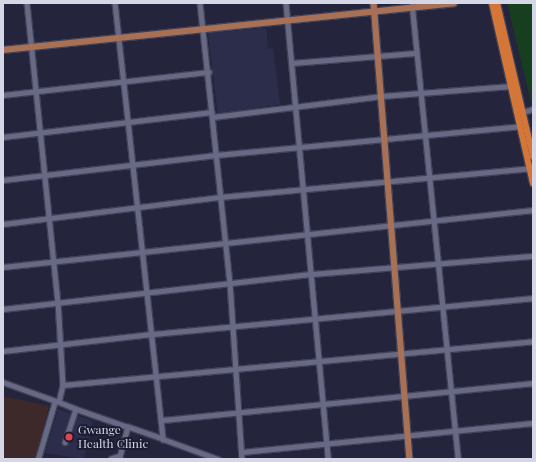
<!DOCTYPE html>
<style>
body{margin:0}
#map{position:relative;width:536px;height:462px;overflow:hidden;background:#24253d;font-family:"Playfair Display",serif}
div>[style]{position:absolute}
[style*='--x']{left:calc(var(--x)*1px);top:calc(var(--y)*1px);width:calc(var(--w)*1px);rotate:calc(var(--a)*1deg)}
.built>*{inset:0;background:#2c2d4b}
.education>*{inset:0;background:#3d292a}
.green>*{inset:0;background:#173e1f}
.roads{filter:drop-shadow(1px 0 #424256) drop-shadow(-1px 0 #424256) drop-shadow(0 1px #424256) drop-shadow(0 -1px #424256)}
.minor>*{height:4.5px;margin:-2.25px;padding:0 2.25px;transform-origin:2.25px;border-radius:2.25px;background:#676985}
.major>*{height:5.5px;margin:-2.75px;padding:0 2.75px;transform-origin:2.75px;border-radius:2.75px;background:#a87156}
.highway>*{height:6px;margin:-3px;padding:0 3px;transform-origin:3px;border-radius:3px;background:#d37637}
.dots>*{width:11px;height:11px;translate:-50% -50%;box-sizing:border-box;border:2px solid #1b1c32;border-radius:50%}
span{translate:-50% -50%;white-space:nowrap;text-align:center;line-height:1.15;-webkit-text-stroke:3.5px #1b1c32;paint-order:stroke}
.poi-label{font-size:12px;color:#d5d7e7}
.left{translate:0 -50%;text-align:left}
.frame{position:absolute;inset:0;border:4px solid #d5d7e7;pointer-events:none}
</style>
<div id="map">
<div class="built">
<div style="clip-path:polygon(266px 28px,268px 49px,273px 48px,280px 104px,218px 115px,208px 32px)"></div>
<div style="clip-path:polygon(58px 409px,93px 421px,84px 459px,45px 453px)"></div>
</div>
<div class="education">
<div style="clip-path:polygon(3px 396px,49px 406px,36px 459px,3px 459px)"></div>
</div>
<div class="green">
<div style="clip-path:polygon(507px 3px,533px 3px,533px 106px,532px 106px)"></div>
</div>
<div class="roads">
<div class="minor">
<div style="--x:27;--y:3;--w:300;--a:84.1"></div>
<div style="--x:58;--y:301;--w:84;--a:86.6"></div>
<div style="--x:63;--y:385;--w:17;--a:103"></div>
<div style="--x:59;--y:402;--w:18;--a:22"></div>
<div style="--x:76;--y:409;--w:35;--a:108"></div>
<div style="--x:115;--y:3;--w:439;--a:83.7"></div>
<div style="--x:163;--y:439;--w:37;--a:-161"></div>
<div style="--x:200;--y:3;--w:282;--a:83.9"></div>
<div style="--x:230;--y:283;--w:176;--a:86.1"></div>
<div style="--x:286;--y:3;--w:458;--a:84.7"></div>
<div style="--x:412;--y:3;--w:458;--a:84.2"></div>
<div style="--x:291;--y:63;--w:125;--a:-4.6"></div>
<div style="--x:3;--y:95;--w:207;--a:-6.4"></div>
<div style="--x:523;--y:112;--w:10;--a:-17"></div>
<div style="--x:213;--y:117;--w:170;--a:-7.1"></div>
<div style="--x:382;--y:96;--w:129;--a:-4.4"></div>
<div style="--x:3;--y:137;--w:210;--a:-6.8"></div>
<div style="--x:3;--y:180;--w:214;--a:-6.7"></div>
<div style="--x:216;--y:155;--w:305;--a:-5.4"></div>
<div style="--x:3;--y:224;--w:219;--a:-7.1"></div>
<div style="--x:220;--y:197;--w:311;--a:-5.3"></div>
<div style="--x:3;--y:267;--w:533;--a:-6.14"></div>
<div style="--x:3;--y:309;--w:311;--a:-6.5"></div>
<div style="--x:312;--y:274;--w:222;--a:-4.7"></div>
<div style="--x:3;--y:351;--w:151;--a:-6.5"></div>
<div style="--x:153;--y:334;--w:382;--a:-5.4"></div>
<div style="--x:3;--y:382;--w:56;--a:19.7"></div>
<div style="--x:63;--y:385;--w:472;--a:-5.3"></div>
<div style="--x:76;--y:409;--w:55;--a:19.1"></div>
<div style="--x:128;--y:427;--w:30;--a:105"></div>
<div style="--x:120;--y:456;--w:9;--a:162"></div>
<div style="--x:163;--y:420;--w:372;--a:-5.7"></div>
<div style="--x:163;--y:439;--w:59;--a:20"></div>
<div style="--x:242;--y:452;--w:292;--a:-5.7"></div>
<div style="--x:38;--y:459;--w:60;--a:-73.7"></div>
</div>
<div class="major">
<div style="--x:374;--y:3;--w:457;--a:85.5"></div>
<div style="--x:3;--y:50;--w:453;--a:-5.9"></div>
</div>
<div class="highway">
<div style="--x:492;--y:3;--w:185;--a:77.2"></div>
<div style="--x:497;--y:3;--w:158;--a:76.8"></div>
</div>
</div>
<div class="dots">
<div style="left:69px;top:437px;background:#e0444e"></div>
</div>
<div class="poi-label">
<span class="left" style="left:78px;top:437px">Gwange<br>Health Clinic</span>
</div>
<div class="frame"></div>
</div>
